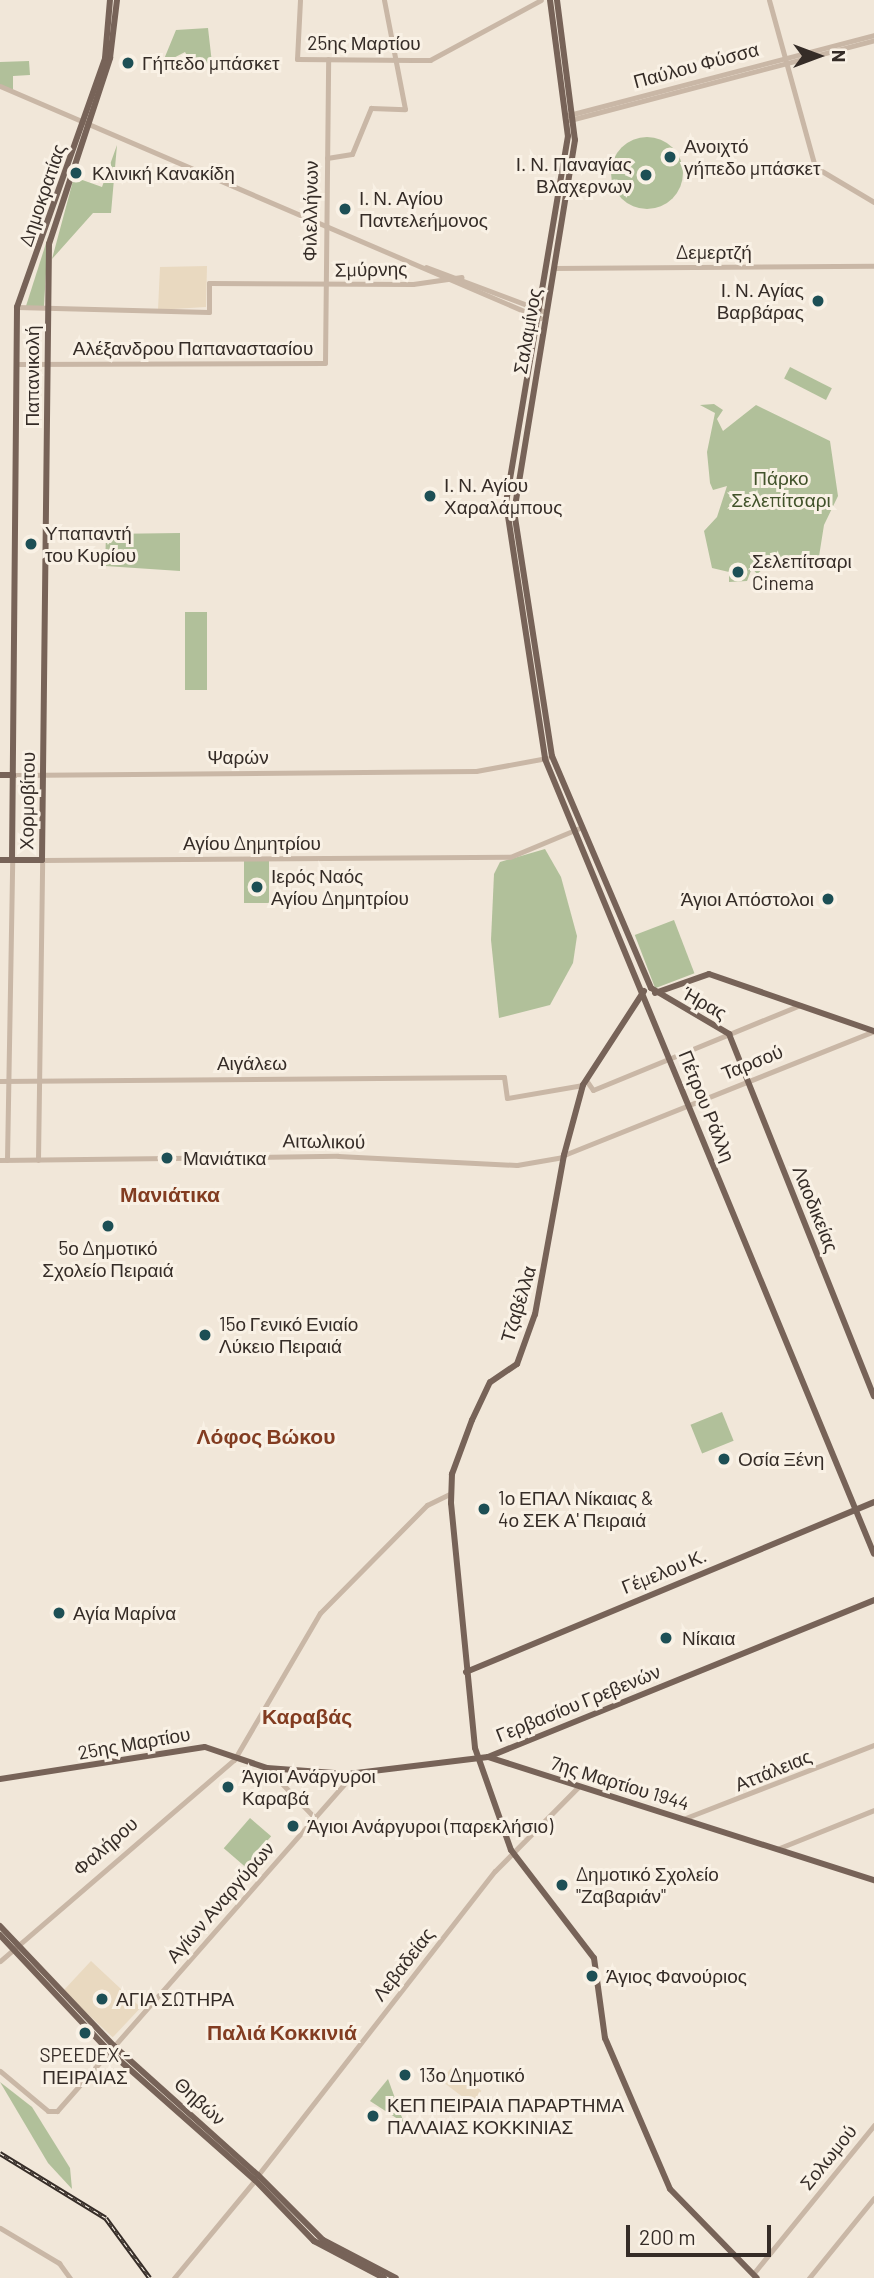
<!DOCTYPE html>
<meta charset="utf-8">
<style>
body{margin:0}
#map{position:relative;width:874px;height:2278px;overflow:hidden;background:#f1e7d9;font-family:Barlow,sans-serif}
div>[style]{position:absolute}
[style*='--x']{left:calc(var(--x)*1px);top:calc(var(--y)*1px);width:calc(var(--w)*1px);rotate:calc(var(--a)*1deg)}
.green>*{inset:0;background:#b1c09a;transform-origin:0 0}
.round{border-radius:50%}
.plaza>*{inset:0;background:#e9d9c0;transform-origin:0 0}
.minor>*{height:5px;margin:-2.5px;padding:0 2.5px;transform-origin:2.5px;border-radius:2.5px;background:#c9b7a6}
.major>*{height:6px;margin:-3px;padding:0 3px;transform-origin:3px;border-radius:3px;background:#776358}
.rail>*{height:4.5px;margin-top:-2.25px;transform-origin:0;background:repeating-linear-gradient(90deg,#f9f1e5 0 5px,#352c27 0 10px);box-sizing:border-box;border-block:2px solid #352c27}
.dots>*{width:19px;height:19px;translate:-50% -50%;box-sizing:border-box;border:4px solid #f9f1e5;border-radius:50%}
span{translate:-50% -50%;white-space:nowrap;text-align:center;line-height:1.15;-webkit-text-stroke:6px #f9f1e5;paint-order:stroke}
.street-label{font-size:19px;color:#352c27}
.poi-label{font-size:19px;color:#352c27}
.left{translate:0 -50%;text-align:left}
.right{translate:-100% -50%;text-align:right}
.park-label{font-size:19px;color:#42532b}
.neighbourhood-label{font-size:21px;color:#823c21;font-weight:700}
.north{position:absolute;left:783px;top:21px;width:70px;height:70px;-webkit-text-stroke:5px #f9f1e5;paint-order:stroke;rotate:90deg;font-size:19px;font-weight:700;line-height:28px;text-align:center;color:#352c27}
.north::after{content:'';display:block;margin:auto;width:24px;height:32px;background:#352c27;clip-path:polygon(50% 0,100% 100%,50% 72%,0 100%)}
.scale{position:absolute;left:626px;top:2225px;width:145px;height:32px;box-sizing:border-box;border:4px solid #352c27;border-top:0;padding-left:9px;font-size:21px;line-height:24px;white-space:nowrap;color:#352c27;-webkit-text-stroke:5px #f9f1e5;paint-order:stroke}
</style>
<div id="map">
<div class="green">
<div style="clip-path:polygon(208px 28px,212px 63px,192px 64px,185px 52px,162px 64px,176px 30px)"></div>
<div style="clip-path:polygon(29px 61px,30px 75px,13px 76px,13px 92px,0 86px,0 62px)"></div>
<div class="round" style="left:611px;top:137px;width:72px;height:72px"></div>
<div style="clip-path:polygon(117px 145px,111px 213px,93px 213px,52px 259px,74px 177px,102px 187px)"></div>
<div style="clip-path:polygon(48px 237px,44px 306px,26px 306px)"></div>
<div style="left:790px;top:367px;width:47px;height:13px;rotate:27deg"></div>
<div style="clip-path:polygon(714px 404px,723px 410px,717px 419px,723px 431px,756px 405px,830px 441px,838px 496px,824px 525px,817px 569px,763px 569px,757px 574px,752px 568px,747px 581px,729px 582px,729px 572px,712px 568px,704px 531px,717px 517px,727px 486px,713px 490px,710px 483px,707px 452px,715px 413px,700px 405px)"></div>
<div style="clip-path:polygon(180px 533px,180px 571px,105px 566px,106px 534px)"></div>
<div style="left:185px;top:612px;width:22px;height:78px"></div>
<div style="clip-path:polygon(545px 849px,561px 877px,577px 936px,573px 963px,550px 1005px,499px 1018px,491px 940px,494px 874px,500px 862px)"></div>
<div style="left:269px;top:861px;width:42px;height:25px;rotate:90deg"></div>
<div style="left:674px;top:920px;width:57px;height:42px;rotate:69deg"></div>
<div style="left:722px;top:1412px;width:31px;height:34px;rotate:68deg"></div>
<div style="left:250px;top:1818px;width:28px;height:40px;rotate:41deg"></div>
<div style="clip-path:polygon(388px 2079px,404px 2123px,370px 2101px)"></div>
<div style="clip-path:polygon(0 2082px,32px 2107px,70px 2168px,72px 2189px,48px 2163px)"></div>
</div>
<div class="plaza">
<div style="clip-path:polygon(207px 266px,206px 307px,158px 310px,160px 267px)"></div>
<div style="left:91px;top:1961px;width:68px;height:41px;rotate:43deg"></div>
<div style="left:451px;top:2068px;width:38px;height:16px;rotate:37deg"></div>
</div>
<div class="minor">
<div style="--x:300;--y:0;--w:59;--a:92.9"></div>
<div style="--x:297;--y:59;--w:116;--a:0.5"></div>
<div style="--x:413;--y:60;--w:17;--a:0"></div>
<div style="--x:430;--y:60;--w:126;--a:-28.4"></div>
<div style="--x:769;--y:0;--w:173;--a:74.6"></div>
<div style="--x:815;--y:167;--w:69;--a:30.7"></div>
<div style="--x:0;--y:86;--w:588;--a:23.25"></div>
<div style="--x:569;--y:115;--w:315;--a:-14.7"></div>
<div style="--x:570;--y:120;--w:314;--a:-14.7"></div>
<div style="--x:327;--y:158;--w:25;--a:-9"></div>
<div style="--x:352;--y:154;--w:50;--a:-67.6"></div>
<div style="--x:371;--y:108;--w:34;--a:2"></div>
<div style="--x:405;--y:109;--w:111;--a:-100.9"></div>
<div style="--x:426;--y:267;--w:128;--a:20.6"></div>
<div style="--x:554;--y:268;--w:320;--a:-0.4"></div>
<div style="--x:17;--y:307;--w:192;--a:1.5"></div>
<div style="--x:209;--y:312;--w:29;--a:-90"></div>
<div style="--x:209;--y:283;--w:204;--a:0.3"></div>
<div style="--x:413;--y:284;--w:49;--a:-8.1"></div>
<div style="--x:19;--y:364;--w:306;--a:-0.2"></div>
<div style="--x:325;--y:363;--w:304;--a:-89.4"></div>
<div style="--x:13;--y:775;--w:463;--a:-0.5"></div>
<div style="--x:476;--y:771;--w:72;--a:-10.4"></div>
<div style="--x:586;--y:1080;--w:12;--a:55"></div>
<div style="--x:593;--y:1090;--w:224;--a:-22.3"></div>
<div style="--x:0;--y:1081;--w:504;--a:-0.45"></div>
<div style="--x:504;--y:1077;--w:21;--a:82"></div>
<div style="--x:507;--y:1098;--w:77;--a:-9.7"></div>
<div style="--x:564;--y:1155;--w:334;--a:-21.8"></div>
<div style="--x:0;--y:1160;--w:338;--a:-0.7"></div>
<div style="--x:338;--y:1156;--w:179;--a:2.9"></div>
<div style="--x:517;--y:1165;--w:47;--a:-9.9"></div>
<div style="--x:7;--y:1160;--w:300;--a:-89"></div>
<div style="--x:38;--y:1160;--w:300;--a:-89.2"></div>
<div style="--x:42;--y:860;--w:468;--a:-0.4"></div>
<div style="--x:510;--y:857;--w:78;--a:-22.6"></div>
<div style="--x:267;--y:1768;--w:69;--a:46.2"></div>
<div style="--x:683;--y:1819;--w:205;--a:-21.2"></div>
<div style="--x:777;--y:1849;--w:105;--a:-21.9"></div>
<div style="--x:0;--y:1961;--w:308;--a:-40.7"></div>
<div style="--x:234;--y:1760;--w:170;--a:-59.7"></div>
<div style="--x:320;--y:1613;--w:152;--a:-45.3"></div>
<div style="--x:427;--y:1505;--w:25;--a:-26"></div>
<div style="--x:0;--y:2071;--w:62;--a:39.8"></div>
<div style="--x:48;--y:2111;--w:9;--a:0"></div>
<div style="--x:57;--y:2111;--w:449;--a:-48.7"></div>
<div style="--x:258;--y:2175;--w:385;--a:-52.1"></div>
<div style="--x:495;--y:1871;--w:118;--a:-45.3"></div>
<div style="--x:0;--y:2228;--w:69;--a:30.7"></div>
<div style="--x:59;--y:2263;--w:19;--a:54"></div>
<div style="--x:753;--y:2274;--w:192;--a:-50.9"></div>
<div style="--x:174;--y:2278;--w:127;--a:-50.4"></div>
<div style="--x:809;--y:2278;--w:103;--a:-50.9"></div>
</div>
<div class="major">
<div style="--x:550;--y:0;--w:137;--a:82.5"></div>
<div style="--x:568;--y:136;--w:372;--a:99.6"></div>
<div style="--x:506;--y:503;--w:259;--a:81.3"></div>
<div style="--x:545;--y:759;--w:860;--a:67.52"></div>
<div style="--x:557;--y:0;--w:141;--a:82.7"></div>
<div style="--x:575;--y:140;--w:376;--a:99.3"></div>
<div style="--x:514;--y:511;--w:248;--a:81.2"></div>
<div style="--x:552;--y:756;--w:252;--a:66.9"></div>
<div style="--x:651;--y:988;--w:91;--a:30.5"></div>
<div style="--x:729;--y:1034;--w:390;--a:68.2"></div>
<div style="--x:0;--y:775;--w:13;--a:0"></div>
<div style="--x:0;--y:860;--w:42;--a:0"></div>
<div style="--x:42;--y:860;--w:616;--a:-89.35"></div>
<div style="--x:49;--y:244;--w:196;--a:-71.8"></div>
<div style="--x:110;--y:58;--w:58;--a:-83.1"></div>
<div style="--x:12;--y:860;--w:553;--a:-89.48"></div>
<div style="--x:17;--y:307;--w:264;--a:-70.5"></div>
<div style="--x:105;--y:58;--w:58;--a:-85.1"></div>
<div style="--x:644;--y:991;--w:112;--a:123"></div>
<div style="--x:583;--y:1085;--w:73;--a:105.2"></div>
<div style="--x:564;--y:1155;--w:162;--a:100.3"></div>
<div style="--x:535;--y:1314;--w:53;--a:109.8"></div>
<div style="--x:517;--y:1364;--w:32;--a:146"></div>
<div style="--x:490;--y:1382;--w:42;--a:115.3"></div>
<div style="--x:472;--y:1420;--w:58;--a:110.3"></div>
<div style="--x:452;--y:1474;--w:29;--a:92"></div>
<div style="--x:451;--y:1503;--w:246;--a:84.4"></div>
<div style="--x:475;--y:1748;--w:108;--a:70.6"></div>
<div style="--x:511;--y:1850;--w:136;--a:52.5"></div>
<div style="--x:594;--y:1958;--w:81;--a:82.2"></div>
<div style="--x:605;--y:2038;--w:164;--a:66.7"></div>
<div style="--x:670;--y:2189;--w:124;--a:45.7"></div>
<div style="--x:655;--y:993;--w:57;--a:-19.4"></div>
<div style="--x:709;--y:974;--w:175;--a:19.1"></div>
<div style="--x:466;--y:1672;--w:442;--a:-22.6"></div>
<div style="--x:488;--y:1757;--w:417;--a:-22.1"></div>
<div style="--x:0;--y:1779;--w:207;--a:-8.9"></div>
<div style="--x:205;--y:1747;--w:65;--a:18.7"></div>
<div style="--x:267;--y:1768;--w:81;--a:4.2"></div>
<div style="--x:348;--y:1774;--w:141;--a:-6.9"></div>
<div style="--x:488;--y:1757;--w:405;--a:17.7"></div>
<div style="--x:0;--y:1926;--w:166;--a:46.5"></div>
<div style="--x:114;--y:2046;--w:193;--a:41.9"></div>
<div style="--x:258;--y:2175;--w:92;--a:45"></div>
<div style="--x:323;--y:2240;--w:82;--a:27.5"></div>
<div style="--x:0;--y:1935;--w:159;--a:46.8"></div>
<div style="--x:109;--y:2051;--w:195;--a:41.5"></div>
<div style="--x:255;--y:2180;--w:85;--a:46"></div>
<div style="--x:314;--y:2241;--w:79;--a:27.9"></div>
</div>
<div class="rail">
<div style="--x:0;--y:2153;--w:124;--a:31.5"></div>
<div style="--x:106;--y:2218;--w:74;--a:53.7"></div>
</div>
<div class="dots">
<div style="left:128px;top:63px;background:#1d4f55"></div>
<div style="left:670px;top:157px;background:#1d4f55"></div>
<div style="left:76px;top:173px;background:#1d4f55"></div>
<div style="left:646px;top:175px;background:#1d4f55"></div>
<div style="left:345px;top:209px;background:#1d4f55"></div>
<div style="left:818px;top:301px;background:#1d4f55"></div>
<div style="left:430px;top:496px;background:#1d4f55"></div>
<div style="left:31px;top:544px;background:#1d4f55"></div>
<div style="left:738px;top:572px;background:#1d4f55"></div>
<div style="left:257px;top:887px;background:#1d4f55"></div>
<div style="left:828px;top:899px;background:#1d4f55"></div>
<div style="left:167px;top:1158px;background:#1d4f55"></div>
<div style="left:108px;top:1226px;background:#1d4f55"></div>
<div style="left:205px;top:1335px;background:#1d4f55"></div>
<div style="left:724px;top:1459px;background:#1d4f55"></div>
<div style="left:484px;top:1509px;background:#1d4f55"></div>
<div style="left:59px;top:1613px;background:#1d4f55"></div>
<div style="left:666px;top:1638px;background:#1d4f55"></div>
<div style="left:228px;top:1787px;background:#1d4f55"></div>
<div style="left:293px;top:1826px;background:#1d4f55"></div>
<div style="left:562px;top:1885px;background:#1d4f55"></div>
<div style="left:592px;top:1976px;background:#1d4f55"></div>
<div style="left:102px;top:1999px;background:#1d4f55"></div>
<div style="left:85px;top:2033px;background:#1d4f55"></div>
<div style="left:405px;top:2075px;background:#1d4f55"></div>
<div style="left:373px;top:2116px;background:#1d4f55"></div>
</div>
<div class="street-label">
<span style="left:364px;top:43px">25ης Μαρτίου</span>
<span style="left:696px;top:65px;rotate:-15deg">Παύλου Φύσσα</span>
<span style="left:42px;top:195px;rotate:-71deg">Δημοκρατίας</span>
<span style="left:310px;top:211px;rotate:-89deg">Φιλελλήνων</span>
<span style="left:714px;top:252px">Δεμερτζή</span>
<span style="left:371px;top:269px;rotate:-1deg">Σμύρνης</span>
<span style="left:527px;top:331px;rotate:-80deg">Σαλαμίνος</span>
<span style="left:193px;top:348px">Αλέξανδρου Παπαναστασίου</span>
<span style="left:32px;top:376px;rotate:-90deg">Παπανικολή</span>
<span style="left:238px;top:757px">Ψαρών</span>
<span style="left:27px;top:801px;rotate:-89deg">Χορμοβίτου</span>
<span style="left:252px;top:843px">Αγίου Δημητρίου</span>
<span style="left:705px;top:1003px;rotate:29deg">Ήρας</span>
<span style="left:752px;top:1062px;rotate:-22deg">Ταρσού</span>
<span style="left:252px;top:1063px">Αιγάλεω</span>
<span style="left:707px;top:1106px;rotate:68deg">Πέτρου Ράλλη</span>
<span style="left:324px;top:1141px;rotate:1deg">Αιτωλικού</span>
<span style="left:816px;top:1209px;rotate:68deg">Λαοδικείας</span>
<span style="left:518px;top:1304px;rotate:-73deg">Τζαβέλλα</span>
<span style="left:664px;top:1571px;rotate:-22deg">Γέμελου Κ.</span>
<span style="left:578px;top:1703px;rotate:-22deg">Γερβασίου Γρεβενών</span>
<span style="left:134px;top:1743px;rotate:-10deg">25ης Μαρτίου</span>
<span style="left:773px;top:1770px;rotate:-22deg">Αττάλειας</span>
<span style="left:620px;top:1783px;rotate:17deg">7ης Μαρτίου 1944</span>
<span style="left:105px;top:1846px;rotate:-41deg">Φαλήρου</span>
<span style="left:220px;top:1902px;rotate:-49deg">Αγίων Αναργύρων</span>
<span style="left:403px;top:1964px;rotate:-52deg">Λεβαδείας</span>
<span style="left:200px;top:2101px;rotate:42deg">Θηβών</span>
<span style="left:828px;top:2157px;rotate:-51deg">Σολωμού</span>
</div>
<div class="poi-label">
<span class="left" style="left:142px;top:63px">Γήπεδο μπάσκετ</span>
<span class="left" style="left:684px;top:157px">Ανοιχτό<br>γήπεδο μπάσκετ</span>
<span class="right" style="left:632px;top:175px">Ι. Ν. Παναγίας<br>Βλαχερνων</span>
<span class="left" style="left:92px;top:173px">Κλινική Κανακίδη</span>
<span class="left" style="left:359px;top:209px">Ι. Ν. Αγίου<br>Παντελεήμονος</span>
<span class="right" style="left:804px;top:301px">Ι. Ν. Αγίας<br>Βαρβάρας</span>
<span class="left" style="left:444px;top:496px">Ι. Ν. Αγίου<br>Χαραλάμπους</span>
<span class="left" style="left:45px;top:544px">Υπαπαντή<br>του Κυρίου</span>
<span class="left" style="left:752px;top:572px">Σελεπίτσαρι<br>Cinema</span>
<span class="left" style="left:271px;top:887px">Ιερός Ναός<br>Αγίου Δημητρίου</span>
<span class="right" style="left:814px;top:899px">Άγιοι Απόστολοι</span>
<span class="left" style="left:183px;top:1158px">Μανιάτικα</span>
<span style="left:108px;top:1259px">5ο Δημοτικό<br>Σχολείο Πειραιά</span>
<span class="left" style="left:219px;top:1335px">15ο Γενικό Ενιαίο<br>Λύκειο Πειραιά</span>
<span class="left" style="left:738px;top:1459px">Οσία Ξένη</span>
<span class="left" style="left:498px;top:1509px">1ο ΕΠΑΛ Νίκαιας &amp;<br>4ο ΣΕΚ Α' Πειραιά</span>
<span class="left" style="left:73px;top:1613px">Αγία Μαρίνα</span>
<span class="left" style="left:682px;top:1638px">Νίκαια</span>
<span class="left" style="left:242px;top:1787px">Άγιοι Ανάργυροι<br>Καραβά</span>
<span class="left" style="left:307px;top:1826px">Άγιοι Ανάργυροι (παρεκλήσιο)</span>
<span class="left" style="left:576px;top:1885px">Δημοτικό Σχολείο<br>"Ζαβαριάν"</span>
<span class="left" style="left:606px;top:1976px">Άγιος Φανούριος</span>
<span class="left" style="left:116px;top:1999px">ΑΓΙΑ ΣΩΤΗΡΑ</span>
<span style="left:85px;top:2066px">SPEEDEX -<br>ΠΕΙΡΑΙΑΣ</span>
<span class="left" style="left:419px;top:2075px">13ο Δημοτικό</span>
<span class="left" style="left:387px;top:2116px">ΚΕΠ ΠΕΙΡΑΙΑ ΠΑΡΑΡΤΗΜΑ<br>ΠΑΛΑΙΑΣ ΚΟΚΚΙΝΙΑΣ</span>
</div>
<div class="park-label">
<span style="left:781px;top:489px">Πάρκο<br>Σελεπίτσαρι</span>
</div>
<div class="neighbourhood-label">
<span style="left:170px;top:1194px">Μανιάτικα</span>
<span style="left:266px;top:1436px">Λόφος Βώκου</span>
<span style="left:307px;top:1716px">Καραβάς</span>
<span style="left:282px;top:2032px">Παλιά Κοκκινιά</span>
</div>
<div class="north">N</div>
<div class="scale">200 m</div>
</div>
